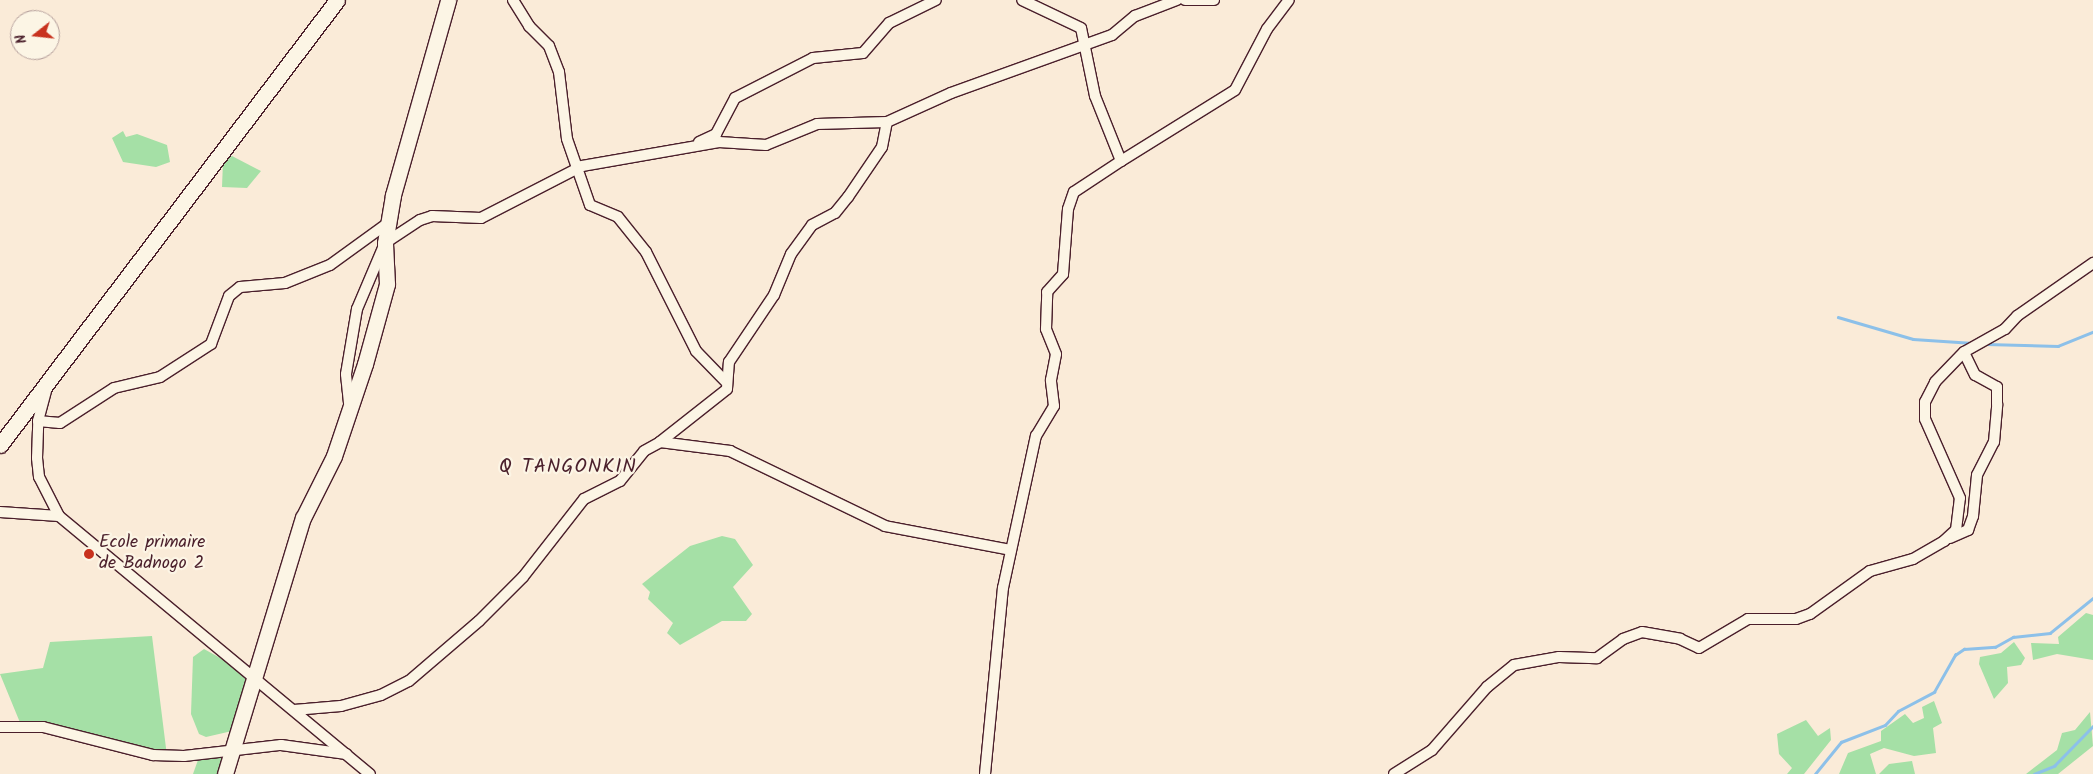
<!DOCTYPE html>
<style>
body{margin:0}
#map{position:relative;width:2093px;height:774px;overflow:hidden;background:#faebd8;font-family:Kalam,sans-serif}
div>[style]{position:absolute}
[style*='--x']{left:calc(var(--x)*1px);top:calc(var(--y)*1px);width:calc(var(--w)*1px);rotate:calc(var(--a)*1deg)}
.green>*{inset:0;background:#a5e0a6}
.stream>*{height:2.5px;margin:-1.25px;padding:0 1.25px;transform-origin:1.25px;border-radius:1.25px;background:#8cc0e9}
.roads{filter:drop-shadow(1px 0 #4a1f2b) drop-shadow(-1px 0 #4a1f2b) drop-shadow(0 1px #4a1f2b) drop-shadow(0 -1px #4a1f2b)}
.street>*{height:10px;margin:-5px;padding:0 5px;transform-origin:5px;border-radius:5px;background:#fcf5e5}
.secondary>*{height:15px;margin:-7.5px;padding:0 7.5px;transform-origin:7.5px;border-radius:7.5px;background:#fcf5e5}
.dots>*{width:14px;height:14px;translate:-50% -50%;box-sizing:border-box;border:2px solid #fcf5e5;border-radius:50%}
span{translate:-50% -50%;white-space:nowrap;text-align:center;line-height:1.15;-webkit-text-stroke:4.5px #fcf5e5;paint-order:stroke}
.poi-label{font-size:18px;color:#4a1f2b}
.left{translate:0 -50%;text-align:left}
.quarter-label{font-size:20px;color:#4a1f2b;letter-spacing:1px}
.north{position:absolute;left:10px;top:10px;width:50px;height:50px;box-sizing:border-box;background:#fcf5e5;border:1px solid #b59f9b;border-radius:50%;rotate:254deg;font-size:14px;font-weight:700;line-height:20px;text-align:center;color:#4a1f2b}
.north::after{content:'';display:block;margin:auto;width:18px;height:22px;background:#c8321e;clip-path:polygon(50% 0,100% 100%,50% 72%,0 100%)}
</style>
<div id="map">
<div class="green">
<div style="clip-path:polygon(123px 131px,126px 137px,137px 134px,167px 145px,170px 162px,156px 167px,123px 162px,112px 138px)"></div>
<div style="clip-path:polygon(232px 156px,261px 171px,247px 188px,222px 187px,223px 162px)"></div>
<div style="clip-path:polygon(722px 536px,735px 539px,753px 565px,733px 587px,752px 614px,746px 621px,722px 621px,680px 645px,667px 633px,673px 623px,648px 599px,650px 592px,642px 584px,690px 546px)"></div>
<div style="clip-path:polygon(2086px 613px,2093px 615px,2093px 660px,2057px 654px,2033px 660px,2031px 643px,2059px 644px,2058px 637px)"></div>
<div style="clip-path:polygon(152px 636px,167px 756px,21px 725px,0 674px,43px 668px,50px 642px)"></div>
<div style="clip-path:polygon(2014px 642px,2025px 658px,2021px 665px,2007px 667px,2008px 683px,1994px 699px,1979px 664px,1980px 657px,2001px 653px)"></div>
<div style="clip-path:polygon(204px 649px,240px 669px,247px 680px,232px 731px,206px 737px,199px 734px,191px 714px,193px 657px)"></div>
<div style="clip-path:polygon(1934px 701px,1942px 723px,1933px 728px,1936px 753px,1914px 756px,1884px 748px,1870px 754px,1876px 774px,1839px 774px,1848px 753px,1881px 741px,1881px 731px,1905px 714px,1913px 723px,1924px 718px,1922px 707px)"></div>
<div style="clip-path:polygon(2090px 712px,2093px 746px,2058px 774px,2026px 774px,2057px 750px,2062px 733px,2075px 730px)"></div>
<div style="clip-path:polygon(1806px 720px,1818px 736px,1830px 728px,1831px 740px,1804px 774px,1787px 774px,1792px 768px,1779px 754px,1777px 734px)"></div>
<div style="clip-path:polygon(225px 755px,221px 774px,193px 774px,198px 760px)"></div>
<div style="clip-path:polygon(1912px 761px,1915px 774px,1879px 774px,1889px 764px)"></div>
</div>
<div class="stream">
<div style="--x:1838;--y:317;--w:78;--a:16.3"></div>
<div style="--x:1913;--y:339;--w:60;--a:3.8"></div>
<div style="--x:1986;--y:344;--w:72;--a:1.6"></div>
<div style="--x:2058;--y:346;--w:38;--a:-22"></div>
<div style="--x:1815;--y:774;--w:41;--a:-50.9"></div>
<div style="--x:1841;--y:742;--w:47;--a:-21.1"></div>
<div style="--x:1885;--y:725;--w:19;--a:-47"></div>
<div style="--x:1898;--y:711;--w:41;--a:-27.8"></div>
<div style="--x:1934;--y:692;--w:43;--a:-60.4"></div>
<div style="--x:1955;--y:655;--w:11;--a:-34"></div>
<div style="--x:1964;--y:649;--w:31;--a:-4"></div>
<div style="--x:1995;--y:647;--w:21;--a:-29"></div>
<div style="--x:2013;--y:637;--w:37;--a:-6"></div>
<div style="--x:2050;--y:633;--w:55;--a:-39.1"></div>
<div style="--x:2034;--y:774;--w:22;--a:-22"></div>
<div style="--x:2054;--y:766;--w:56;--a:-45.7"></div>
</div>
<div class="roads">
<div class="street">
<div style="--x:513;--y:0;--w:31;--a:58"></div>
<div style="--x:529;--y:26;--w:28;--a:45"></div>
<div style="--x:549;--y:46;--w:28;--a:69"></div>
<div style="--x:559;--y:72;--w:67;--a:83.2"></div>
<div style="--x:567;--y:139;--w:70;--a:70.8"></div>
<div style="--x:590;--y:205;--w:30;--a:23"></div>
<div style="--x:618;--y:217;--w:45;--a:51.3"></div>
<div style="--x:646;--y:252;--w:111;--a:63.2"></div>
<div style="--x:696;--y:351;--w:43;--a:45.9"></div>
<div style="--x:1185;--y:0;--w:29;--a:0"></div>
<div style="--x:699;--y:142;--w:19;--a:-25"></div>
<div style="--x:716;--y:134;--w:41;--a:-62.2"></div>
<div style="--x:735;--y:98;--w:88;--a:-27.1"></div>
<div style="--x:813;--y:58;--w:50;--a:-5.7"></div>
<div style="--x:863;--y:53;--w:40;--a:-49"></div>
<div style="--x:889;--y:23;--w:52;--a:-26.1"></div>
<div style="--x:1121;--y:161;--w:134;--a:-31.9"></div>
<div style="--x:1235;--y:90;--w:69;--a:-62.3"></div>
<div style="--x:1267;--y:29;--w:36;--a:-53"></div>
<div style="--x:349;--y:403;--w:29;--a:-96"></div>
<div style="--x:346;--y:374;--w:66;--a:-80.4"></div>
<div style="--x:357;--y:309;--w:72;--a:-67"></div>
<div style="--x:385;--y:243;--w:42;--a:-33.3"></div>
<div style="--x:420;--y:220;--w:13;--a:-18"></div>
<div style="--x:432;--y:216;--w:49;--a:2.3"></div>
<div style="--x:481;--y:218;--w:114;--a:-27.2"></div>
<div style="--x:582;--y:166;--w:139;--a:-9.9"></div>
<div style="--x:719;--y:142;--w:47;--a:3.7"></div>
<div style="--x:766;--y:145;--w:55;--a:-22.4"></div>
<div style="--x:817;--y:124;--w:70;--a:-1.6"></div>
<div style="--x:887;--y:122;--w:70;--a:-24.4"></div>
<div style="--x:951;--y:93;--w:171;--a:-19.8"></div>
<div style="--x:1112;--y:35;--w:30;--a:-40"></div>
<div style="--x:1135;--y:16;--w:45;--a:-20.9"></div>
<div style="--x:38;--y:421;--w:22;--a:5"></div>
<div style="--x:60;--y:423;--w:64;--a:-32.9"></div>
<div style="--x:114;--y:388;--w:47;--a:-13.4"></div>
<div style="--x:160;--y:377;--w:61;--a:-32.9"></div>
<div style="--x:211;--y:344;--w:51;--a:-69.4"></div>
<div style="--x:229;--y:296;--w:14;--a:-39"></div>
<div style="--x:240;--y:287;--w:45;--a:-5.1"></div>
<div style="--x:285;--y:283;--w:48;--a:-21.8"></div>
<div style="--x:330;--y:265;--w:72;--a:-35.9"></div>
<div style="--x:660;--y:442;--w:85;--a:-38.3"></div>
<div style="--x:727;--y:389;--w:27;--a:-86"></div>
<div style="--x:729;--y:362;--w:81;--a:-56.1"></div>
<div style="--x:774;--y:295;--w:44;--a:-67.5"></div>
<div style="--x:791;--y:254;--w:36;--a:-54"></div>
<div style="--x:812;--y:225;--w:26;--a:-28"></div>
<div style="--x:835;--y:213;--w:21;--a:-51"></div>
<div style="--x:848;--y:197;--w:60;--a:-55.8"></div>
<div style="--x:882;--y:147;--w:25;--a:-79"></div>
<div style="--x:0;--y:512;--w:59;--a:3.9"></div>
<div style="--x:59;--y:516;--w:44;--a:-117.1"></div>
<div style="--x:39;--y:477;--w:19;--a:-96"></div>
<div style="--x:37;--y:458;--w:37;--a:-88"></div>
<div style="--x:38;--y:421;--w:31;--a:-75"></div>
<div style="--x:59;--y:516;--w:404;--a:39.7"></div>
<div style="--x:1950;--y:538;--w:20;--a:-24"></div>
<div style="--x:1968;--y:530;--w:15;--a:-70"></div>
<div style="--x:1973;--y:516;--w:41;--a:-84.4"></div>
<div style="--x:1977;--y:475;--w:37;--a:-63"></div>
<div style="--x:1994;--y:442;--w:38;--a:-85"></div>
<div style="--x:1997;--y:404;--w:17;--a:-90"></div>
<div style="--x:1997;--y:387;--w:25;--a:-151"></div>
<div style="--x:1975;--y:375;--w:25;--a:-116"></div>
<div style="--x:294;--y:710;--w:47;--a:-4.9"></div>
<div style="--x:341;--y:706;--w:41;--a:-15.4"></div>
<div style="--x:381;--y:695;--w:31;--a:-27"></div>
<div style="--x:409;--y:681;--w:92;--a:-40.6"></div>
<div style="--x:479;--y:621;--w:62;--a:-45"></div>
<div style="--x:523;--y:577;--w:99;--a:-52"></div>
<div style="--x:584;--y:499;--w:40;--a:-26.6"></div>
<div style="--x:620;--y:481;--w:38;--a:-51"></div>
<div style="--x:644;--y:451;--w:18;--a:-29"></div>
<div style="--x:660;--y:442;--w:71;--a:7.3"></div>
<div style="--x:730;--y:451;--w:172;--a:25.8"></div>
<div style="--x:885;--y:526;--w:128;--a:10.8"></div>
<div style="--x:0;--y:727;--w:43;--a:0"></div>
<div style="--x:43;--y:727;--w:114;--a:14.3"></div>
<div style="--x:153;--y:755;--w:31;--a:2"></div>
<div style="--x:184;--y:756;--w:98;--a:-6.5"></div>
<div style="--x:281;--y:745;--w:66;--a:7.9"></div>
<div style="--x:985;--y:774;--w:187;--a:-84.5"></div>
<div style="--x:1003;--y:588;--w:156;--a:-77.8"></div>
<div style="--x:1036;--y:436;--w:35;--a:-59"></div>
<div style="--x:1054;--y:406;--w:26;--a:-97"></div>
<div style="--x:1051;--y:380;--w:26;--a:-79"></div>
<div style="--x:1056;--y:354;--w:27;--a:-112"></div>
<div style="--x:1046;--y:329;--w:37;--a:-88"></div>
<div style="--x:1047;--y:292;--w:24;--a:-48"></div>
<div style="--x:1063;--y:274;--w:65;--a:-85.6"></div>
<div style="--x:1068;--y:209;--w:18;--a:-71"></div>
<div style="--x:1074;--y:192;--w:56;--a:-33.4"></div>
<div style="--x:1121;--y:161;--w:70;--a:-111.8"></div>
<div style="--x:1095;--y:96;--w:69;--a:-101.6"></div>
<div style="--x:1081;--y:28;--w:65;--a:-154.6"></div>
<div style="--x:1394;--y:774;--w:45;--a:-32.3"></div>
<div style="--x:1432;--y:750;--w:84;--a:-48.9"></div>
<div style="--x:1487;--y:687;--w:35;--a:-39"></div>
<div style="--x:1514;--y:665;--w:46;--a:-10.1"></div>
<div style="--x:1559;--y:657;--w:38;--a:2"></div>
<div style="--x:1597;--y:658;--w:32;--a:-36"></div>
<div style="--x:1623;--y:639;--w:20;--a:-20"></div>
<div style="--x:1642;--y:632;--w:39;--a:10"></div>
<div style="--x:1680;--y:639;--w:21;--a:25"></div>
<div style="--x:1699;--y:648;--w:57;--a:-30.6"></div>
<div style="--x:1748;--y:619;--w:48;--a:0"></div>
<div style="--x:1796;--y:619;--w:15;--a:-20"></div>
<div style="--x:1810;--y:614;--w:74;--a:-35.6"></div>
<div style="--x:1870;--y:571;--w:45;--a:-15.6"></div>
<div style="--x:1913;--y:559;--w:36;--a:-30"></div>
<div style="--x:1944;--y:541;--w:16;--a:-43"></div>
<div style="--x:1956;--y:530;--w:32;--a:-83"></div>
<div style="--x:1960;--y:498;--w:86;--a:-113.9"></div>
<div style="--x:1925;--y:419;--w:17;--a:-90"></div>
<div style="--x:1925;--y:402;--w:22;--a:-63"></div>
<div style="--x:1935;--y:382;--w:42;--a:-46"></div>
<div style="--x:1964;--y:352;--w:47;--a:-29.3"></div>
<div style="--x:2005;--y:329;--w:18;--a:-47"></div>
<div style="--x:2017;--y:316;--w:93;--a:-34.9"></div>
</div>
<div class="secondary">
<div style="--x:0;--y:445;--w:558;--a:-52.86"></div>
<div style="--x:225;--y:774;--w:268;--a:-73.1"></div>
<div style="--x:303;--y:518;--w:69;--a:-63.4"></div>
<div style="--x:334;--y:456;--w:97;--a:-71.4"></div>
<div style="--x:365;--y:364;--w:83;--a:-74.6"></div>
<div style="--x:387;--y:284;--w:41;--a:-92.8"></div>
<div style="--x:385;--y:243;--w:49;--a:-80.5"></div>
<div style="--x:393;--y:195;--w:203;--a:-74.2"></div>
</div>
</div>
<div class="dots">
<div style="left:89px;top:554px;background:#c8321e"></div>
</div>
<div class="poi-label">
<span class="left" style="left:99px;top:554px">Ecole primaire<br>de Badnogo 2</span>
</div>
<div class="quarter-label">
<span style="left:568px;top:467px">Q TANGONKIN</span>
</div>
<div class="north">N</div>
</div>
